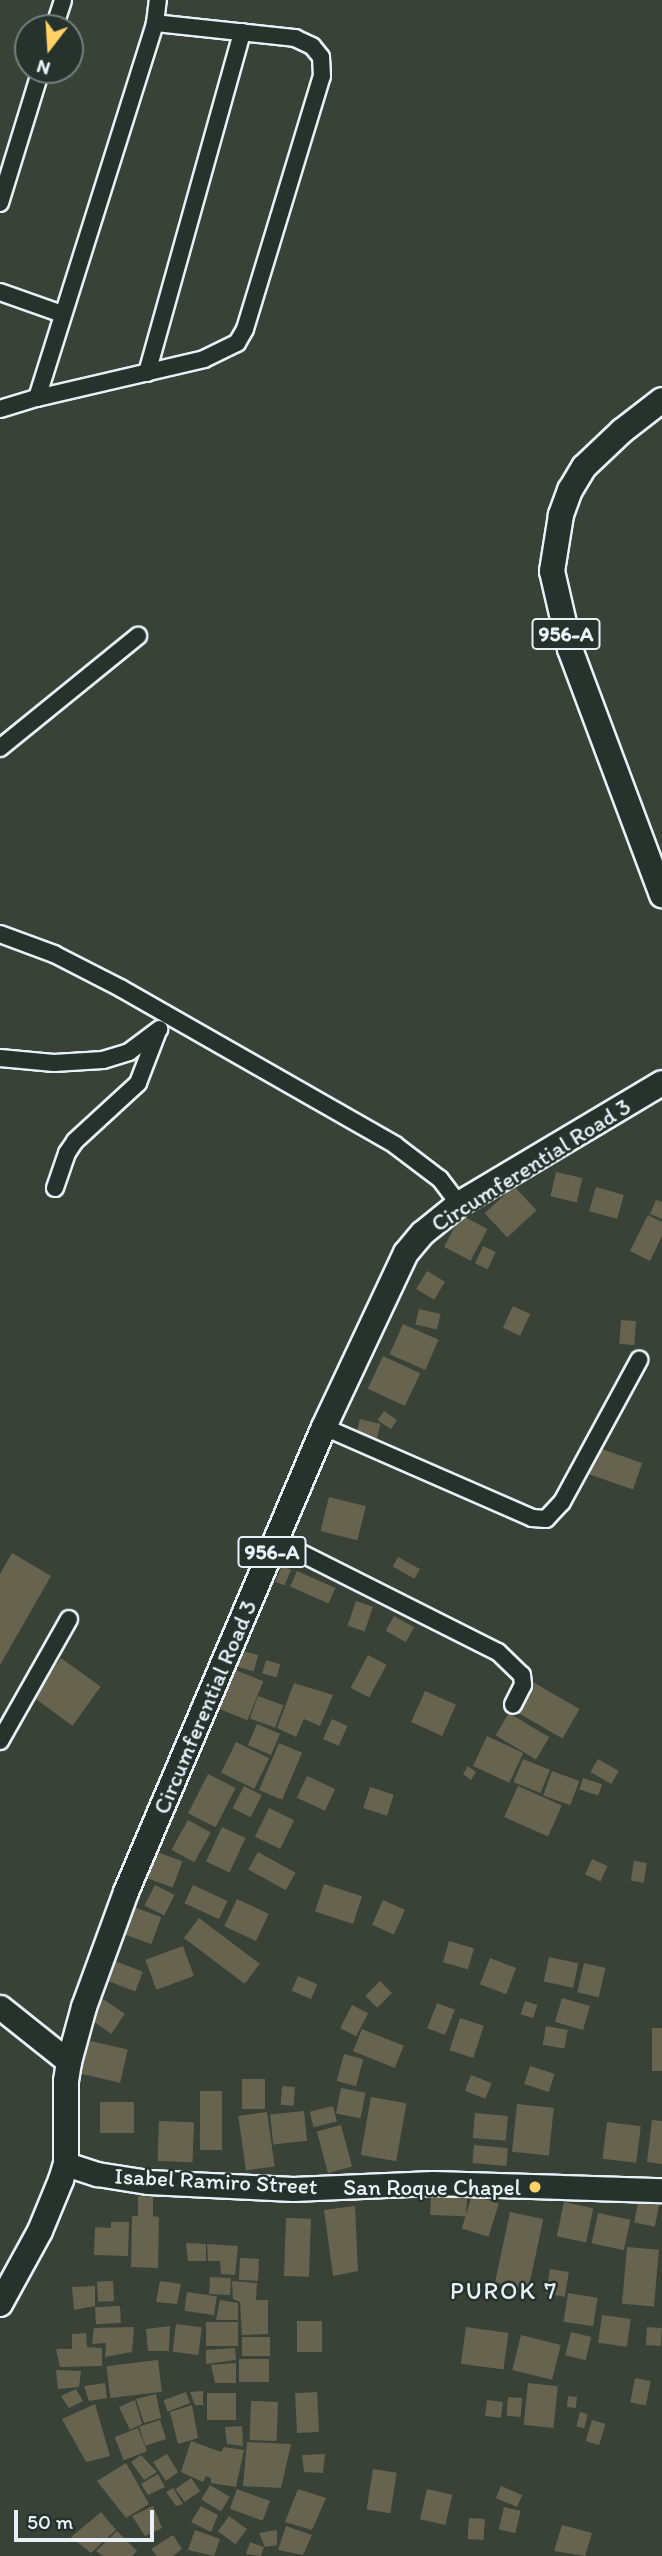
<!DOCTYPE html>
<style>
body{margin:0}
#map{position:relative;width:662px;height:2556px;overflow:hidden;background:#394237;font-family:Itim,sans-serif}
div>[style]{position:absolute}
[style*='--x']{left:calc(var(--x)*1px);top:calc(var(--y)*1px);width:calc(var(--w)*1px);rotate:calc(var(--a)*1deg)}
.building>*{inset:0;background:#66644f;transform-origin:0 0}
.roads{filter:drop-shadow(2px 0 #e8f1f8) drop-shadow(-2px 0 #e8f1f8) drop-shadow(0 2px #e8f1f8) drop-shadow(0 -2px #e8f1f8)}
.street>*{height:16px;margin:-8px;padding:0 8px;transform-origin:8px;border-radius:8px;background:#26332d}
.secondary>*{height:23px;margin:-11.5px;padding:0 11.5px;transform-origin:11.5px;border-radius:11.5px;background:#26332d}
.primary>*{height:24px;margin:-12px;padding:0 12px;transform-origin:12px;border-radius:12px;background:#26332d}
.dots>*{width:19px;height:19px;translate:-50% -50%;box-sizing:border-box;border:4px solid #26332d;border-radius:50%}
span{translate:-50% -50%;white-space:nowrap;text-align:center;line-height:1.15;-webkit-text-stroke:5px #26332d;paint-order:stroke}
.shield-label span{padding:2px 5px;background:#26332d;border:2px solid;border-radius:5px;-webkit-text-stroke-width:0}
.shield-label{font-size:21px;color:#e8f1f8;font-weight:700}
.street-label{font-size:23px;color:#e8f1f8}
.poi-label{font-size:23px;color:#e8f1f8}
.right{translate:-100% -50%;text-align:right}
.neighbourhood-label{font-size:24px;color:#e8f1f8;letter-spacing:2px}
.north{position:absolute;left:14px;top:14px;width:70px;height:70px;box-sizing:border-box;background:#26332d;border:2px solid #747f7e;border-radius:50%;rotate:197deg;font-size:19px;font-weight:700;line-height:28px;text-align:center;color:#e8f1f8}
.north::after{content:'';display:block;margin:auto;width:24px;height:32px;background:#ffd166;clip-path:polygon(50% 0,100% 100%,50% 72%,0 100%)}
.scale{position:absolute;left:14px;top:2510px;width:140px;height:32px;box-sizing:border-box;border:4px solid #e8f1f8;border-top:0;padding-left:9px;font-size:21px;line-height:24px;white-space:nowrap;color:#e8f1f8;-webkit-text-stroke:5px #26332d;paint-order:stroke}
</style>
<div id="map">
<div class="building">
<div style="left:556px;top:1172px;width:27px;height:25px;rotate:13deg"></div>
<div style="left:514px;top:1186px;width:33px;height:40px;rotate:47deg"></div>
<div style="left:596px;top:1187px;width:29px;height:25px;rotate:16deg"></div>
<div style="clip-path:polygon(656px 1200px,662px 1202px,662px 1219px,650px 1214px)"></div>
<div style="left:461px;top:1215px;width:30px;height:36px;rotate:28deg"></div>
<div style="clip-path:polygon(648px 1215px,662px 1222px,662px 1236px,650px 1261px,630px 1251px)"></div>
<div style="left:483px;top:1246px;width:14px;height:19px;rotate:25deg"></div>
<div style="left:427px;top:1271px;width:21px;height:21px;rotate:31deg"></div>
<div style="left:513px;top:1306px;width:19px;height:24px;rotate:25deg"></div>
<div style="left:419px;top:1309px;width:22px;height:16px;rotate:13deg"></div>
<div style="left:621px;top:1320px;width:15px;height:24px;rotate:4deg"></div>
<div style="left:403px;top:1324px;width:39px;height:33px;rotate:24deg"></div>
<div style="left:383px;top:1356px;width:41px;height:36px;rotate:25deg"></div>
<div style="left:384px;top:1411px;width:16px;height:11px;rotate:35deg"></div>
<div style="left:360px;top:1419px;width:21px;height:15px;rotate:14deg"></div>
<div style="left:593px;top:1446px;width:52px;height:28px;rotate:19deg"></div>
<div style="left:329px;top:1497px;width:38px;height:35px;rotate:14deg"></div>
<div style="clip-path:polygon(12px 1553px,51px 1576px,0 1665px,0 1574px)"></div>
<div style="left:398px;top:1557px;width:25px;height:11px;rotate:29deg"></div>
<div style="left:282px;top:1566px;width:10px;height:17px;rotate:24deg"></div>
<div style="left:297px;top:1571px;width:42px;height:17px;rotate:24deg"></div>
<div style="left:356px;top:1601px;width:18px;height:26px;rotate:19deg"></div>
<div style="left:394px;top:1616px;width:23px;height:17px;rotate:29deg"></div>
<div style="left:240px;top:1650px;width:19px;height:17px;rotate:16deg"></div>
<div style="left:368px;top:1655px;width:21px;height:37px;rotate:28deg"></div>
<div style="left:61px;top:1658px;width:49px;height:48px;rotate:36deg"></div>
<div style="left:266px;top:1660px;width:15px;height:14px;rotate:16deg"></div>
<div style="left:228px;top:1667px;width:38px;height:42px;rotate:22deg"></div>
<div style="left:531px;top:1681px;width:56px;height:34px;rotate:30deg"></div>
<div style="clip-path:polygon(294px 1683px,333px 1695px,320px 1726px,304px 1719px,296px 1737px,277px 1728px)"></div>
<div style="left:425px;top:1691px;width:34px;height:34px;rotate:24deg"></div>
<div style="left:258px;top:1696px;width:27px;height:24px;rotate:20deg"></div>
<div style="left:509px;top:1713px;width:47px;height:26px;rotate:31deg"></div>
<div style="left:332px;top:1719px;width:17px;height:22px;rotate:24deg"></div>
<div style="left:257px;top:1724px;width:25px;height:23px;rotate:23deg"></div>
<div style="left:487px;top:1736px;width:40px;height:33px;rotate:25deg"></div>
<div style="left:236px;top:1742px;width:37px;height:34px;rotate:26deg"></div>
<div style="left:279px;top:1743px;width:25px;height:51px;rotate:23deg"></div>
<div style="left:523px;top:1759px;width:29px;height:25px;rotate:22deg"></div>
<div style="left:598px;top:1759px;width:24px;height:15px;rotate:30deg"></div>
<div style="clip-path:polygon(468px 1766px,476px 1772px,471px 1780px,463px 1774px)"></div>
<div style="left:552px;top:1771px;width:29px;height:26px;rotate:20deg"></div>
<div style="left:208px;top:1774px;width:31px;height:44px;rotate:27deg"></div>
<div style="left:307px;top:1776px;width:31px;height:24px;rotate:25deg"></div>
<div style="left:583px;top:1778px;width:20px;height:12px;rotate:18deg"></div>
<div style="left:244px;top:1786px;width:20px;height:25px;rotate:27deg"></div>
<div style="left:518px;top:1786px;width:48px;height:34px;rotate:24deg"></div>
<div style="left:370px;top:1787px;width:25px;height:22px;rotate:18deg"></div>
<div style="left:269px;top:1808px;width:28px;height:32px;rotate:26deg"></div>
<div style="left:188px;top:1820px;width:26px;height:34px;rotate:29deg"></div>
<div style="left:222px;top:1827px;width:26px;height:38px;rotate:25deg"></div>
<div style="left:157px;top:1852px;width:27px;height:28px;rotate:20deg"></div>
<div style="left:258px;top:1852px;width:43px;height:20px;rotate:29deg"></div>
<div style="left:592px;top:1859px;width:17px;height:17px;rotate:24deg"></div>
<div style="left:634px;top:1861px;width:13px;height:20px;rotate:9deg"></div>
<div style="left:324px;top:1884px;width:40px;height:29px;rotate:18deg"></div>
<div style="left:155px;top:1885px;width:22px;height:23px;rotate:27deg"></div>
<div style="left:193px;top:1885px;width:38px;height:20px;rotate:25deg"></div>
<div style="left:237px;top:1899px;width:35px;height:30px;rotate:25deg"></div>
<div style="left:383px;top:1900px;width:24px;height:27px;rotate:24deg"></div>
<div style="left:134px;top:1907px;width:29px;height:29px;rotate:20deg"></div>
<div style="left:199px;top:1918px;width:76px;height:25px;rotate:37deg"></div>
<div style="left:449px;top:1941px;width:26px;height:22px;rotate:16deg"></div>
<div style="left:183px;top:1946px;width:32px;height:40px;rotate:70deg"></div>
<div style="left:549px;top:1957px;width:30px;height:25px;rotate:12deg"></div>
<div style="left:490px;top:1958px;width:28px;height:28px;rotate:21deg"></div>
<div style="left:112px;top:1960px;width:33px;height:21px;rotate:21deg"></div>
<div style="left:584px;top:1963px;width:22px;height:30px;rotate:13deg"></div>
<div style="left:298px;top:1976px;width:21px;height:16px;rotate:23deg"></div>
<div style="left:380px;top:1981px;width:17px;height:21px;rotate:45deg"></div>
<div style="left:100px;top:1997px;width:30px;height:24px;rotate:34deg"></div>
<div style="left:562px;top:1998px;width:29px;height:25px;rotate:16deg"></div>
<div style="left:525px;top:2001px;width:13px;height:14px;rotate:18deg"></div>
<div style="left:437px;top:2003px;width:19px;height:27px;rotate:21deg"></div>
<div style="left:352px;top:2005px;width:18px;height:26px;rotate:27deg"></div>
<div style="left:460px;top:2018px;width:25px;height:34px;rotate:18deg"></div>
<div style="left:546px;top:2026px;width:22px;height:19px;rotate:10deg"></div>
<div style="left:652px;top:2028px;width:10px;height:43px"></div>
<div style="left:362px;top:2029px;width:45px;height:24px;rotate:22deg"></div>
<div style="left:82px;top:2039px;width:47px;height:34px;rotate:13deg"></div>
<div style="left:344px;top:2054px;width:20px;height:28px;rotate:15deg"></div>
<div style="left:530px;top:2066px;width:26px;height:19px;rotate:18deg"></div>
<div style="left:471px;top:2075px;width:22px;height:17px;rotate:21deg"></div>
<div style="left:242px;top:2079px;width:23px;height:30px"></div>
<div style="left:282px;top:2086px;width:13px;height:19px;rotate:4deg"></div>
<div style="left:341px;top:2088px;width:25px;height:26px;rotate:11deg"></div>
<div style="left:200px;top:2091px;width:22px;height:59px"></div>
<div style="left:371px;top:2097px;width:36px;height:59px;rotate:10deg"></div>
<div style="left:100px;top:2102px;width:34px;height:31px"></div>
<div style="left:517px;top:2104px;width:37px;height:48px;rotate:6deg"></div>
<div style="left:333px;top:2106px;width:16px;height:24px;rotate:76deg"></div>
<div style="left:304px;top:2111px;width:30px;height:34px;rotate:84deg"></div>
<div style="left:267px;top:2112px;width:55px;height:29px;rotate:82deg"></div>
<div style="left:475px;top:2113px;width:33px;height:25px;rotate:5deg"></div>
<div style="clip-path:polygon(652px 2120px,662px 2121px,662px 2164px,647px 2162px)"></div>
<div style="left:159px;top:2121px;width:35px;height:40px;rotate:2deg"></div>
<div style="left:607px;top:2122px;width:34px;height:37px;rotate:7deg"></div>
<div style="left:341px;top:2125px;width:43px;height:25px;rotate:75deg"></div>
<div style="left:474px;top:2145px;width:34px;height:18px;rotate:5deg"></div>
<div style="left:431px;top:2191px;width:36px;height:24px;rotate:2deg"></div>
<div style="left:472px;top:2195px;width:28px;height:35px;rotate:17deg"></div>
<div style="clip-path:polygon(138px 2196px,153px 2197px,153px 2216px,159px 2217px,158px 2268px,131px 2267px,132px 2216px,138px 2216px)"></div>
<div style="left:639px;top:2198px;width:21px;height:25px;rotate:11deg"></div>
<div style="left:564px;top:2202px;width:30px;height:35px;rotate:12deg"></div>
<div style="clip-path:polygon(355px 2206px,358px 2271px,333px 2276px,324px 2210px)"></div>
<div style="left:510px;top:2212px;width:34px;height:72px;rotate:12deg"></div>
<div style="left:598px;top:2213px;width:33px;height:31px;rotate:12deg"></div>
<div style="left:286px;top:2218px;width:25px;height:58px;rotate:2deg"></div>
<div style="clip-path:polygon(111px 2222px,129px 2222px,128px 2256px,94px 2255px,95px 2227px,111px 2228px)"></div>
<div style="clip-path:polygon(186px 2243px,206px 2244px,206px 2261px,188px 2261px)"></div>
<div style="clip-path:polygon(207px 2244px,238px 2246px,235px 2275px,221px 2274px,220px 2261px,208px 2261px)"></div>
<div style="left:627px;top:2247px;width:32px;height:57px;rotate:5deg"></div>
<div style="left:240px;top:2258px;width:19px;height:22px;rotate:3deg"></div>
<div style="left:550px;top:2269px;width:19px;height:25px;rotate:9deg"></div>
<div style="left:210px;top:2277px;width:21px;height:17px;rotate:3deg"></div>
<div style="left:113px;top:2281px;width:20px;height:16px;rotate:87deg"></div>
<div style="clip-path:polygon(160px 2281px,181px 2284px,177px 2304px,156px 2302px)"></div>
<div style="clip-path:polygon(232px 2281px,257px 2283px,256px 2300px,268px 2300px,268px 2334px,242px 2335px,240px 2302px,233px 2299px)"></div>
<div style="clip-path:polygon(95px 2286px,95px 2306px,74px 2310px,72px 2287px)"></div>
<div style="left:187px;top:2292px;width:30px;height:19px;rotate:8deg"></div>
<div style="left:568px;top:2293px;width:30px;height:29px;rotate:9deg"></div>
<div style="clip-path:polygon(220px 2300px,238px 2303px,238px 2320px,216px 2320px)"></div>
<div style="left:120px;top:2306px;width:17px;height:25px;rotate:87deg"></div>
<div style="left:602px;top:2315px;width:29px;height:28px;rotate:8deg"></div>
<div style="left:297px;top:2321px;width:25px;height:31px"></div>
<div style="left:238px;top:2322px;width:24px;height:32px;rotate:90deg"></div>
<div style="left:176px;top:2324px;width:26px;height:28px;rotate:7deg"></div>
<div style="clip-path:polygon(170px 2326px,169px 2351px,148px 2351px,146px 2329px)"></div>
<div style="clip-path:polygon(134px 2327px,132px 2352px,105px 2357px,106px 2343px,92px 2344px,94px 2328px)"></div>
<div style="left:466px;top:2327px;width:43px;height:37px;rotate:8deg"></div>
<div style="left:647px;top:2327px;width:15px;height:18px;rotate:4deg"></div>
<div style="left:571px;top:2332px;width:21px;height:24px;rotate:14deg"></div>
<div style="clip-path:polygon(86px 2333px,87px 2347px,102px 2348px,102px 2366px,60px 2367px,56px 2349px,72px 2349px,72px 2334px)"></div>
<div style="left:521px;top:2335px;width:41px;height:36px;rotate:14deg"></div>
<div style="left:242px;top:2337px;width:28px;height:19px"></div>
<div style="clip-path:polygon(235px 2348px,236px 2360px,206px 2364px,206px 2350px)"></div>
<div style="left:269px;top:2359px;width:23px;height:30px;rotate:90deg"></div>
<div style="left:158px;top:2360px;width:32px;height:52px;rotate:83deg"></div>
<div style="clip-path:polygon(236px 2363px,236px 2383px,215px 2383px,211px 2365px)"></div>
<div style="clip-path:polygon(56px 2370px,81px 2371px,79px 2387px,58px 2389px)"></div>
<div style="left:635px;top:2378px;width:16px;height:25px;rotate:11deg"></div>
<div style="clip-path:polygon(105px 2383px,107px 2398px,89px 2401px,84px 2386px)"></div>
<div style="left:528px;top:2383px;width:30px;height:42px;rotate:6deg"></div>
<div style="clip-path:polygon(76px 2389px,83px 2401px,69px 2408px,61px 2396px)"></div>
<div style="clip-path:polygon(203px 2391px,203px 2405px,195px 2405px,190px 2392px)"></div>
<div style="left:186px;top:2392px;width:12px;height:24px;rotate:70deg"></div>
<div style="left:317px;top:2392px;width:40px;height:22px;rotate:87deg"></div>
<div style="left:207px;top:2393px;width:29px;height:27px"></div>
<div style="clip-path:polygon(156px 2394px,161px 2418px,144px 2423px,136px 2399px)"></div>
<div style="left:568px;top:2396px;width:9px;height:11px;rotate:6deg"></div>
<div style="left:508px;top:2397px;width:14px;height:19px;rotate:4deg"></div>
<div style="clip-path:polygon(135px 2400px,142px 2424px,130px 2430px,119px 2407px)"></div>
<div style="left:487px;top:2400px;width:16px;height:16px;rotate:7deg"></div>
<div style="left:251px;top:2401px;width:27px;height:39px;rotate:2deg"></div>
<div style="clip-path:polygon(95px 2404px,110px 2456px,86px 2462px,62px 2419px)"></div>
<div style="clip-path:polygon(192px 2405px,198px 2438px,178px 2444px,170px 2412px)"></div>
<div style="left:580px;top:2412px;width:8px;height:15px;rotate:14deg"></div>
<div style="left:160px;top:2420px;width:20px;height:22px;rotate:72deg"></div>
<div style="left:592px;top:2420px;width:14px;height:22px;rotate:17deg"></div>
<div style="clip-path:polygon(242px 2426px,243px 2446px,227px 2444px,225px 2427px)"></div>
<div style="left:138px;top:2428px;width:25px;height:25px;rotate:69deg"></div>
<div style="clip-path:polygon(191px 2441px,221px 2452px,224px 2447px,244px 2450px,236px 2487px,211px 2483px,211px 2478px,206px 2476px,203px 2482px,181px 2472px)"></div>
<div style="clip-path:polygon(247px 2442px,291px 2444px,281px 2488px,243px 2486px)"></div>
<div style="clip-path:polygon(167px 2454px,178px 2472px,166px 2481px,153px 2462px)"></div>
<div style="clip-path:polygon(325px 2454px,323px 2473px,304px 2472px,302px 2455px)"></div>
<div style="clip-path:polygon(141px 2455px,157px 2472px,144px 2480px,131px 2462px)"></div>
<div style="clip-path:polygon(126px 2463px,149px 2504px,126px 2518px,97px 2481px)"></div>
<div style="left:373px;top:2469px;width:24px;height:41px;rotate:9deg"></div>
<div style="clip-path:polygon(158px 2474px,165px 2487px,148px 2495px,141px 2484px)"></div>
<div style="left:191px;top:2478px;width:16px;height:19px;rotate:55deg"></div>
<div style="left:210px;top:2485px;width:23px;height:17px;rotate:31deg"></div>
<div style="left:501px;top:2486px;width:23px;height:13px;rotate:23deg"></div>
<div style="clip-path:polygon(173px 2488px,183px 2504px,176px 2506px,166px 2492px)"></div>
<div style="left:237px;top:2489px;width:35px;height:21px;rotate:20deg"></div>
<div style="clip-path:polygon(298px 2489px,326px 2498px,312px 2530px,285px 2522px)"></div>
<div style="left:427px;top:2489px;width:26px;height:31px;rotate:13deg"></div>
<div style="clip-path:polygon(153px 2506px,162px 2528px,145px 2536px,132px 2516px)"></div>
<div style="clip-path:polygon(201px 2506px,218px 2515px,211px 2532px,191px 2522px)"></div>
<div style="left:504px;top:2507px;width:17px;height:23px;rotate:13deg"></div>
<div style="clip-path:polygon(101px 2512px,116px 2530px,91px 2553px,71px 2537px)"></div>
<div style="left:229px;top:2516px;width:22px;height:19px;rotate:36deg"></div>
<div style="left:469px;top:2518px;width:16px;height:21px;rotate:4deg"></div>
<div style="clip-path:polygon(562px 2525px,592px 2533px,585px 2556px,554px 2551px)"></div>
<div style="clip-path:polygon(286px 2526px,312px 2535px,303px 2555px,278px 2550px)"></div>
<div style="clip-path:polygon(195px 2530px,220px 2539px,214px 2556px,188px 2550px)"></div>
<div style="clip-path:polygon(277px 2530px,277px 2545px,265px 2547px,259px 2533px)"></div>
<div style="clip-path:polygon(117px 2531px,137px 2551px,132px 2556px,103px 2556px,96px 2551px)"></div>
<div style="clip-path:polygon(173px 2535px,182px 2549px,173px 2556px,157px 2556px,151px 2549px)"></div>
<div style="clip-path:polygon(250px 2542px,264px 2547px,261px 2556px,246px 2554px)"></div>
</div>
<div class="roads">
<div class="street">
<div style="--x:54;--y:28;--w:29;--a:-72"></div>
<div style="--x:0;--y:203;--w:139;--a:-72.9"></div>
<div style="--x:0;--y:292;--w:66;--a:19.5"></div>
<div style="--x:147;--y:373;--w:354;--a:-74.4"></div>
<div style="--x:37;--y:398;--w:393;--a:-72.5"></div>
<div style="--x:155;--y:23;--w:23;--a:-83"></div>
<div style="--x:0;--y:409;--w:39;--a:-17"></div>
<div style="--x:37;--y:398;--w:171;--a:-13.1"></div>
<div style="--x:204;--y:359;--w:37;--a:-26"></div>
<div style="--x:237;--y:343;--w:16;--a:-60"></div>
<div style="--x:245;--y:329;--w:264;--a:-73.1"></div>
<div style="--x:322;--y:76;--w:19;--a:-93"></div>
<div style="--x:321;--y:57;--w:14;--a:-129"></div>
<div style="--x:312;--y:46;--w:19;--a:-155"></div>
<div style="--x:295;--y:38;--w:141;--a:-173.9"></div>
<div style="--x:0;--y:748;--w:178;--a:-39.1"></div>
<div style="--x:0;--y:934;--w:58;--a:20.3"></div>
<div style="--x:54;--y:954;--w:76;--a:27.2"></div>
<div style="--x:122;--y:989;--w:314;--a:29.7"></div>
<div style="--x:395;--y:1145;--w:56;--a:37.1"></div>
<div style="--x:440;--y:1179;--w:31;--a:53"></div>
<div style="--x:0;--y:1058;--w:54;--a:5.3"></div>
<div style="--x:54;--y:1063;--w:49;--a:-3.5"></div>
<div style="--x:103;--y:1060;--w:27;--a:-17"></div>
<div style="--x:129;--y:1052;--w:38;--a:-37"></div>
<div style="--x:55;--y:1188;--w:37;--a:-71"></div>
<div style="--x:67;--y:1153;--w:14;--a:-56"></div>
<div style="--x:75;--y:1141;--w:86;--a:-42.6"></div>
<div style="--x:138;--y:1083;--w:56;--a:-69"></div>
<div style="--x:324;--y:1427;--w:227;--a:23.6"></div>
<div style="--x:532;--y:1518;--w:14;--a:4"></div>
<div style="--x:546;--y:1519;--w:23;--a:-47"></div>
<div style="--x:562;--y:1502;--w:162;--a:-61.5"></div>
<div style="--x:277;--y:1541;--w:247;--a:26.7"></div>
<div style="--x:498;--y:1652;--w:33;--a:44"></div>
<div style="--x:522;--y:1675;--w:10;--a:84"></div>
<div style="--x:523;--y:1685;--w:22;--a:117"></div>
<div style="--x:0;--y:1741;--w:140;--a:-60.5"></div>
</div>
<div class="secondary">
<div style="--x:0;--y:2007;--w:88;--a:38.6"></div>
<div style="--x:66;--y:2164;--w:33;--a:18"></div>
<div style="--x:97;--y:2174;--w:52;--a:8.9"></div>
<div style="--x:148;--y:2182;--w:145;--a:2.8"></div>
<div style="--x:293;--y:2189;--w:140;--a:-2.5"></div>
<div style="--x:433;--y:2183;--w:229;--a:1.8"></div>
</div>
<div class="primary">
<div style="--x:662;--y:400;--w:51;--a:142.2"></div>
<div style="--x:622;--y:431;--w:52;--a:136.5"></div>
<div style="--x:584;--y:467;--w:27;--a:121"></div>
<div style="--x:570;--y:490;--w:27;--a:110"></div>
<div style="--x:561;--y:515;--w:57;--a:99.1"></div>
<div style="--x:552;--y:571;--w:80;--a:77"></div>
<div style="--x:570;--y:649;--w:263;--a:69.5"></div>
<div style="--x:0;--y:2304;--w:83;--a:-61.3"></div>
<div style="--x:40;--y:2231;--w:55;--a:-67.6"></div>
<div style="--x:61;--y:2180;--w:17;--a:-73"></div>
<div style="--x:66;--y:2164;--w:83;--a:-90"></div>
<div style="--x:66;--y:2081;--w:19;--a:-81"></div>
<div style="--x:69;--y:2062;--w:57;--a:-74.7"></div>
<div style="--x:84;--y:2007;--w:122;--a:-69.9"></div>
<div style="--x:126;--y:1892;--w:505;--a:-66.94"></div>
<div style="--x:324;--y:1427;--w:192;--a:-64.8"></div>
<div style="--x:406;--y:1253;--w:26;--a:-50"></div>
<div style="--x:423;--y:1233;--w:46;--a:-38.9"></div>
<div style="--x:459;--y:1204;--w:236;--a:-30.8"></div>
</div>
</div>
<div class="dots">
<div style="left:535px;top:2187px;background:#ffd166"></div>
</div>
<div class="shield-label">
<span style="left:566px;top:634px">956-A</span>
<span style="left:272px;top:1552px">956-A</span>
</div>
<div class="street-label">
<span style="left:531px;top:1165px;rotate:-32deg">Circumferential Road 3</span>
<span style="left:205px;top:1707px;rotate:-67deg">Circumferential Road 3</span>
<span style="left:216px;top:2181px;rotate:3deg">Isabel Ramiro Street</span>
</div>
<div class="poi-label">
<span class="right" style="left:521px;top:2187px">San Roque Chapel</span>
</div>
<div class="neighbourhood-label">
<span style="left:504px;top:2291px">PUROK 7</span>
</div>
<div class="north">N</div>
<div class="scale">50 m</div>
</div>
